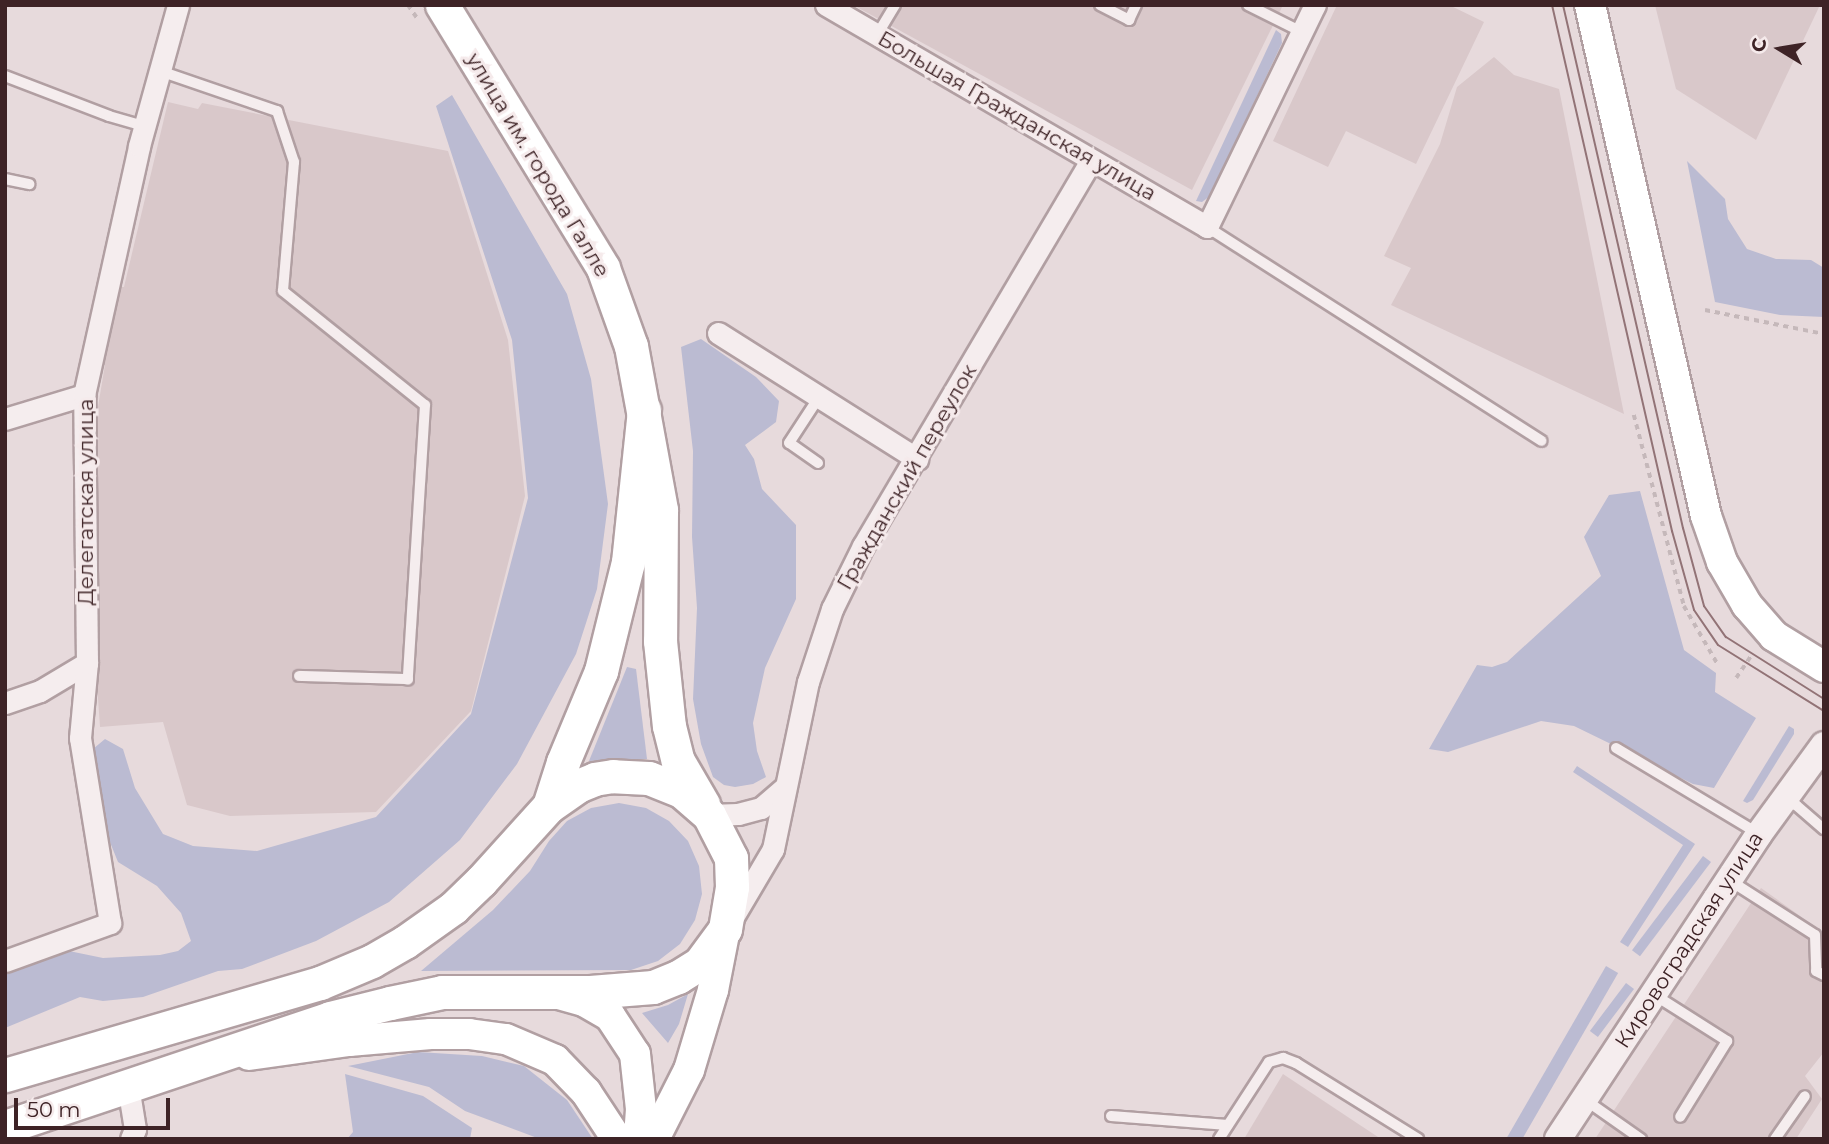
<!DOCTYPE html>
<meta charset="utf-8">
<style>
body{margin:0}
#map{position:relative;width:1829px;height:1144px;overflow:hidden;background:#e7dadc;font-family:Montserrat,sans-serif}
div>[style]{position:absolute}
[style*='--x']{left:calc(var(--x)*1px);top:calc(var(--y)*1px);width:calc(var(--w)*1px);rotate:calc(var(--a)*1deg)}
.built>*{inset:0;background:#d9c8ca}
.green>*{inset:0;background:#bbbbd2;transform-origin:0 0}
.path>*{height:3.5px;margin-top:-1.75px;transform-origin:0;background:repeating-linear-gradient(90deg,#c5b8ba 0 5px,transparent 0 10px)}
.roads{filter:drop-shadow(2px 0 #b19fa2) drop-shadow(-2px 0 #b19fa2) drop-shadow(0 2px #b19fa2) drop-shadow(0 -2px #b19fa2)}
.service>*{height:10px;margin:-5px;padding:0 5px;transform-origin:5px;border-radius:5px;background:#f5edee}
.minor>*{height:21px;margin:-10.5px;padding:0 10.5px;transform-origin:10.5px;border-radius:10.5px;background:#f5edee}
.tertiary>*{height:26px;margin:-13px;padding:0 13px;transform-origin:13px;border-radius:13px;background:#f5edee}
.secondary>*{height:30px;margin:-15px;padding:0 15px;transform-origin:15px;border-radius:15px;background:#fff}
.primary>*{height:33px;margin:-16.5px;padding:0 16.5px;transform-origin:16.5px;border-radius:16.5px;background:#fff}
.tram>*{height:2px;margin:-1px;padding:0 1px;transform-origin:1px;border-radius:1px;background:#927376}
span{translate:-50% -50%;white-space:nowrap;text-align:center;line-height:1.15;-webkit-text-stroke:6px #f5eaeb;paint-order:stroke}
.street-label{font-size:21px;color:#3e2326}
.frame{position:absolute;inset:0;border:7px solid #3e2326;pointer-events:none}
.north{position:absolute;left:1745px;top:14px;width:70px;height:70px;-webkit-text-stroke:5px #f5eaeb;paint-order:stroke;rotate:281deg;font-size:19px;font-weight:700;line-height:28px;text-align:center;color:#3e2326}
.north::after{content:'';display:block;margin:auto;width:24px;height:32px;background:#3e2326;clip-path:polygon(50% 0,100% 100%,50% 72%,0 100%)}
.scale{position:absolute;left:14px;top:1098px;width:156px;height:32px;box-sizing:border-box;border:4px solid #3e2326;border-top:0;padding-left:9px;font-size:21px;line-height:24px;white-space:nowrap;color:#3e2326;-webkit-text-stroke:5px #f5eaeb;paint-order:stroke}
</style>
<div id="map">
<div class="built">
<div style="clip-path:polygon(853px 5px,1283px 5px,1192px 190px)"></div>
<div style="clip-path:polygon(1337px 5px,1449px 5px,1484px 22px,1416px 164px,1346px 131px,1328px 167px,1273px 141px)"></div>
<div style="clip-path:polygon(1655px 5px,1820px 5px,1756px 140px,1676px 89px)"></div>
<div style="clip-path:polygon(1494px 57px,1514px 75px,1559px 89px,1624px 414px,1391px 305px,1411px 268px,1384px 256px,1440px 144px,1457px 87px)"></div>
<div style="clip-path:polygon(168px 102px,198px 109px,202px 103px,448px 151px,508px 340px,525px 496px,471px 711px,376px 812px,230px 816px,187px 805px,163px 722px,100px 727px,95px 654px,94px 430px,105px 365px,98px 364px,114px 287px,124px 287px)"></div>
<div style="clip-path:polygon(1761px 888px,1824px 933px,1824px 1052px,1805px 1076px,1822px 1099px,1796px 1139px,1595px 1139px)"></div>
<div style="clip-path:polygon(1283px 1074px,1381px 1139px,1244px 1139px)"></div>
</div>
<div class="green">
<div style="clip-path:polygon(1276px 30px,1281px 34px,1282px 43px,1210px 196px,1202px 202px,1196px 201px)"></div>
<div style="clip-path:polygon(452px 95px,567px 294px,591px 379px,608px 504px,597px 589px,576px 654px,517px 764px,460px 840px,389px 902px,316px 941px,242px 969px,218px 971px,143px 997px,103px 1001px,80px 997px,5px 1028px,5px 972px,69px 951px,103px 958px,160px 955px,178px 951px,191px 941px,181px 913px,157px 886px,118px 862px,99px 815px,93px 749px,105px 739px,123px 749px,135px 788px,163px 834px,193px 846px,257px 851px,376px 817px,471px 714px,528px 498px,512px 340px,436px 106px)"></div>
<div style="clip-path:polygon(1687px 161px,1725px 199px,1728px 219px,1747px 249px,1776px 259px,1811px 260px,1824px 268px,1824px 317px,1780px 315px,1715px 302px)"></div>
<div style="clip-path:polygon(701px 339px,756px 377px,779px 401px,776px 422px,745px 445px,754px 459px,762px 489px,796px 525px,796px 599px,765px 668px,753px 723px,757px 751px,766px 777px,753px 784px,735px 787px,724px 785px,713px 777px,701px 744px,693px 699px,697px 608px,692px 537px,693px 451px,681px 347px)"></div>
<div style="clip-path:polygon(1640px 491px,1684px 650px,1716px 673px,1715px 692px,1756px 718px,1714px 788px,1693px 784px,1574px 726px,1541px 721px,1448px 752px,1429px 749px,1477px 665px,1492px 667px,1507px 662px,1601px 576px,1584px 537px,1609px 495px)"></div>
<div style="clip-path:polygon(627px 667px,636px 669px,647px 759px,589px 761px)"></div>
<div style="clip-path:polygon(1789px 726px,1794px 729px,1794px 734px,1753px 800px,1747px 803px,1743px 801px)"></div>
<div style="clip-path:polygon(1577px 766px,1695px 844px,1628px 947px,1620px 942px,1683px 845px,1573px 772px)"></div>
<div style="clip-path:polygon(619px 803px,646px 808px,669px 821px,688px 841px,699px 866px,702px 894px,695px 920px,680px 944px,658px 961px,631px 970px,421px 971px,493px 910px,530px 871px,549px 841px,567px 821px,591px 808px)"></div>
<div style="left:1703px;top:856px;width:10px;height:118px;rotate:37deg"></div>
<div style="left:1606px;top:966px;width:14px;height:206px;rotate:30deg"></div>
<div style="left:1626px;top:983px;width:10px;height:60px;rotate:37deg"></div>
<div style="clip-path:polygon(688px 994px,679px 1024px,668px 1043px,642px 1013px,668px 1005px)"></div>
<div style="clip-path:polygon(418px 1052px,482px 1056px,524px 1066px,567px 1100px,593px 1139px,540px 1139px,465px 1111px,429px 1087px,348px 1066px)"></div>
<div style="clip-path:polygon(345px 1074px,423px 1096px,472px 1128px,470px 1139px,347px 1139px,353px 1132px)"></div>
</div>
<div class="path">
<div style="--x:408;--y:5;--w:16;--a:55"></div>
<div style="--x:1705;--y:310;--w:121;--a:11.4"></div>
<div style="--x:1634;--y:415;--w:197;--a:75.3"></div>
<div style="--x:1684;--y:606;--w:66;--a:59.9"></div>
<div style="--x:1736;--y:678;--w:29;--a:-56"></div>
</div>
<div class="roads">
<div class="service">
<div style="--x:1100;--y:5;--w:33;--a:27"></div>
<div style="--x:1129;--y:20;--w:17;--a:-65"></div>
<div style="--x:1248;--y:5;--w:60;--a:26.6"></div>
<div style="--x:877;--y:35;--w:35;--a:-59"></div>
<div style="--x:160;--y:71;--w:124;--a:18.9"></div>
<div style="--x:277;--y:111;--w:54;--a:71.6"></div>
<div style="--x:294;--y:162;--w:129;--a:94.9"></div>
<div style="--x:283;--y:291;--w:182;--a:38.8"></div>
<div style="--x:425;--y:405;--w:275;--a:93.6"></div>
<div style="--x:408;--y:679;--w:109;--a:-178.4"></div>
<div style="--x:5;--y:76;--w:111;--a:21"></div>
<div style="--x:109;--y:116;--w:37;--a:16"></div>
<div style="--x:5;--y:179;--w:25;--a:12"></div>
<div style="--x:1207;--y:227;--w:397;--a:32.6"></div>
<div style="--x:818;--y:463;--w:35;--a:-145"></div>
<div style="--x:789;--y:443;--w:55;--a:-56.9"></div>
<div style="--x:1616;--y:748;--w:167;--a:31"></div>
<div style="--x:1785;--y:799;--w:13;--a:29"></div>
<div style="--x:1796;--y:805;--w:37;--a:41"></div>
<div style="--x:1729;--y:880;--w:102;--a:32.6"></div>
<div style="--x:1815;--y:935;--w:36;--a:88"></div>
<div style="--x:1816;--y:971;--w:9;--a:27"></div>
<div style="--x:1653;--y:994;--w:88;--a:32.4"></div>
<div style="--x:1727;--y:1041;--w:89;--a:121.7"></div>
<div style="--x:1584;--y:1099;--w:70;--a:35.1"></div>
<div style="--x:1111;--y:1116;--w:117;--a:4.4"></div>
<div style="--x:1219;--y:1139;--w:92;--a:-57"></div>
<div style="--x:1269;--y:1062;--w:15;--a:-16"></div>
<div style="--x:1283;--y:1058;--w:14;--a:21"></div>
<div style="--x:1296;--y:1063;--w:144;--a:31.9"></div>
<div style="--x:1775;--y:1139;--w:52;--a:-55.1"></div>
</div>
<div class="minor">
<div style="--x:826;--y:5;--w:441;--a:30.2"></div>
<div style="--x:1207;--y:227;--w:247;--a:-64.1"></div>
<div style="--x:718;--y:333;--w:236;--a:32.3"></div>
<div style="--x:5;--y:419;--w:83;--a:-16.9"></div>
<div style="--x:5;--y:703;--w:37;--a:-19"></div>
<div style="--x:40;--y:691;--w:55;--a:-30.8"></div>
<div style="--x:709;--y:815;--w:29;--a:-2"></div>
<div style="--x:738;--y:814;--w:24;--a:-15"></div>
<div style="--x:761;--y:808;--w:30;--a:-41"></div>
<div style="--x:733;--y:917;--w:79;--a:-59.5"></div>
<div style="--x:773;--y:849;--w:171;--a:-78.2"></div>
<div style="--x:808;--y:682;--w:77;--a:-71.8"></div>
<div style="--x:832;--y:609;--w:70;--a:-63.8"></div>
<div style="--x:863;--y:546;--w:448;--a:-59.4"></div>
<div style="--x:5;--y:961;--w:112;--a:-19.9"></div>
<div style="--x:110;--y:923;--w:187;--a:-99.2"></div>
<div style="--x:80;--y:738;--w:75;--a:-84.7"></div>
<div style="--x:87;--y:663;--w:268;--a:-90.6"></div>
<div style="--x:84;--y:395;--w:255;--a:-77.5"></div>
<div style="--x:139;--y:146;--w:146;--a:-74.5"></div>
<div style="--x:128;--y:1086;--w:44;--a:80.8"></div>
<div style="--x:135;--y:1129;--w:11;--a:112"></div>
</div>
<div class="tertiary">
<div style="--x:1558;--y:1139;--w:365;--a:-56.6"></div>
<div style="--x:1759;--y:834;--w:110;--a:-53.9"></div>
</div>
<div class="secondary">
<div style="--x:1590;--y:5;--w:524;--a:77.21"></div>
<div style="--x:1706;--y:516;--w:49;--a:70.8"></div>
<div style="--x:1722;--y:562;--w:50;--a:59.8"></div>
<div style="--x:1747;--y:605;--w:41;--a:48.9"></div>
<div style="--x:1774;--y:636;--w:59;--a:31.8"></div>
<div style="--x:559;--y:994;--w:26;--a:16"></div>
<div style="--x:584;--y:1001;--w:30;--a:30"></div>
<div style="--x:610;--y:1016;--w:45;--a:56.7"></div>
<div style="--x:635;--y:1054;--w:55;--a:83.8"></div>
<div style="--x:641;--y:1109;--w:30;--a:94"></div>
<div style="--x:249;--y:1055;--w:101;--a:-8"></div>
<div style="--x:349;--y:1041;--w:82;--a:-4.9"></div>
<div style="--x:431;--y:1034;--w:38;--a:0"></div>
<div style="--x:469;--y:1034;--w:37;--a:8"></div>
<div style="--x:506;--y:1039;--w:53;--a:23.2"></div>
<div style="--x:555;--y:1060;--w:45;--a:45.9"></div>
<div style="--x:586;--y:1092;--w:56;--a:56.6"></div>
<div style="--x:654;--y:1139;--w:77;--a:-63.1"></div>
<div style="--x:689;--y:1070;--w:84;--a:-73.3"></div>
<div style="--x:713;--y:990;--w:62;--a:-78.9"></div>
</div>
<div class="primary">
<div style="--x:442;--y:5;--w:308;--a:58.5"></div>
<div style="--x:603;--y:268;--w:83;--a:70.3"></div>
<div style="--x:631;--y:346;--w:167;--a:79.6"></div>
<div style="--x:661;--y:510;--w:131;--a:90.4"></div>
<div style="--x:660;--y:641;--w:85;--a:84"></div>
<div style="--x:669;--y:726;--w:36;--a:76"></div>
<div style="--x:678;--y:761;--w:50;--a:59.8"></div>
<div style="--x:5;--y:1075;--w:328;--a:-16.3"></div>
<div style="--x:320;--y:983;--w:56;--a:-22.9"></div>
<div style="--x:372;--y:961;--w:38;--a:-30"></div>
<div style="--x:405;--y:942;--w:59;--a:-35.3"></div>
<div style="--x:453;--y:908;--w:39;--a:-44"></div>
<div style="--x:481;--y:881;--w:101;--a:-47.8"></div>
<div style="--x:549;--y:806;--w:46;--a:-72.3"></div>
<div style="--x:563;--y:762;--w:99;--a:-67.3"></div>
<div style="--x:601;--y:671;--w:112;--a:-76.1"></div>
<div style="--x:628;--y:562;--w:153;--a:-84"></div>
<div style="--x:5;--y:1127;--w:343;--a:-18.5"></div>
<div style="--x:330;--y:1018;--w:62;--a:-14"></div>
<div style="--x:390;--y:1003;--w:53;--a:-11.9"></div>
<div style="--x:442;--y:992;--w:148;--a:0"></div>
<div style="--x:590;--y:992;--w:63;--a:-4.5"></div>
<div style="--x:653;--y:987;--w:27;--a:-22"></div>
<div style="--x:678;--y:977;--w:26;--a:-32"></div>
<div style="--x:700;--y:963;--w:42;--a:-53.7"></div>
<div style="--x:725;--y:929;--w:43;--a:-80.5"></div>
<div style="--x:732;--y:887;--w:29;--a:-92"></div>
<div style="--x:731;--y:858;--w:48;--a:-117.1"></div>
<div style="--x:709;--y:815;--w:37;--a:-139"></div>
<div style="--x:681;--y:791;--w:35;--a:-158"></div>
<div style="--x:648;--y:778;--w:35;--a:-177"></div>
<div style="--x:613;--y:776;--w:18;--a:171"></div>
<div style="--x:595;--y:779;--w:18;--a:158"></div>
<div style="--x:578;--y:786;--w:35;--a:145"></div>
</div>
</div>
<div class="tram">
<div style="--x:1552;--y:5;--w:540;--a:77.15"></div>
<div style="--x:1672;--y:531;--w:82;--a:74.4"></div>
<div style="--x:1694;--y:610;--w:42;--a:55.6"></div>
<div style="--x:1718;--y:645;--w:125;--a:31.9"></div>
<div style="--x:1563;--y:5;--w:537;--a:77.08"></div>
<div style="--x:1683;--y:528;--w:81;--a:74.9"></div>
<div style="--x:1704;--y:606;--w:38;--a:55"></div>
<div style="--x:1726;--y:637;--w:116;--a:32.3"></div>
</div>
<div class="street-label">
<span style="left:1017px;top:116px;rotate:30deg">Большая Гражданская улица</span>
<span style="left:538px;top:165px;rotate:59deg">улица им. города Галле</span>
<span style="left:907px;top:477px;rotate:-60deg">Гражданский переулок</span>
<span style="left:86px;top:502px;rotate:-90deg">Делегатская улица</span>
<span style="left:1689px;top:940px;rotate:-57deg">Кировоградская улица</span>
</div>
<div class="frame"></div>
<div class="north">С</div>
<div class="scale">50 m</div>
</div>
